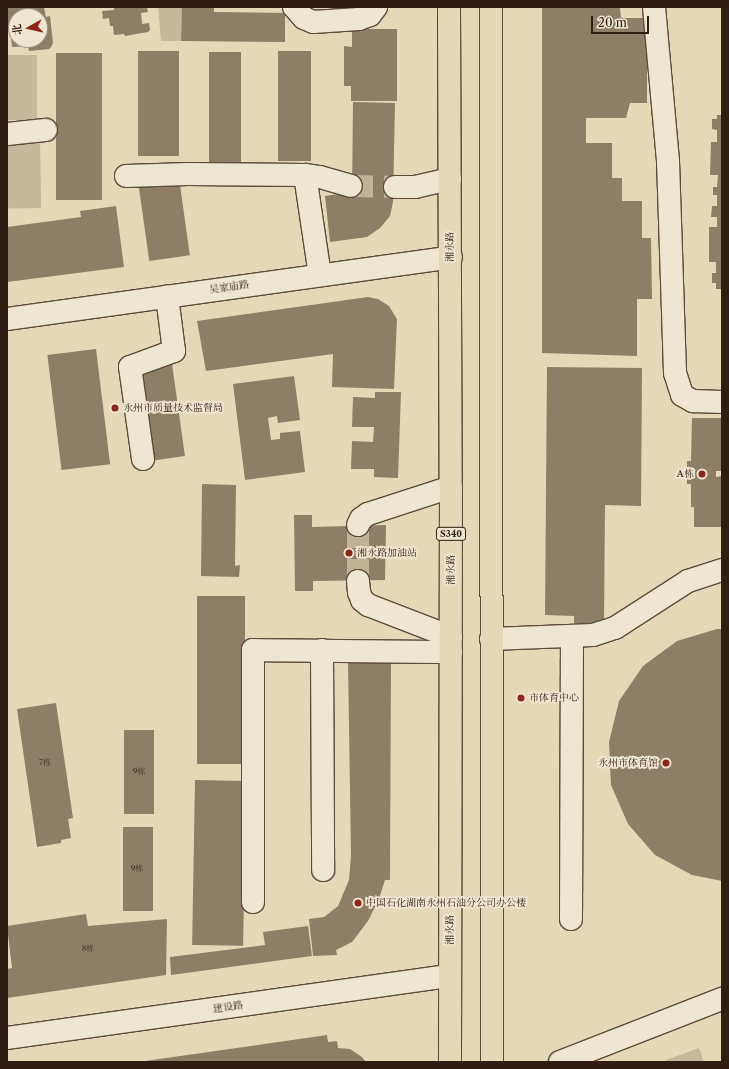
<!DOCTYPE html>
<meta charset="utf-8">
<style>
body{margin:0}
#map{position:relative;width:729px;height:1069px;overflow:hidden;background:#e5d8b6;font-family:"Libre Caslon Text","Noto Serif SC",serif}
div>[style]{position:absolute}
[style*='--x']{left:calc(var(--x)*1px);top:calc(var(--y)*1px);width:calc(var(--w)*1px);rotate:calc(var(--a)*1deg)}
.green>*{inset:0;background:#c6b89a;transform-origin:0 0}
.building>*{inset:0;background:#8e7e66;transform-origin:0 0}
.minor-tunnel>*{height:22px;margin-top:-11px;transform-origin:0;background:repeating-linear-gradient(90deg,#c1b295 0 22px,transparent 0 33px)}
.roads{filter:drop-shadow(1px 0 #5d4b3a) drop-shadow(-1px 0 #5d4b3a) drop-shadow(0 1px #5d4b3a) drop-shadow(0 -1px #5d4b3a)}
.minor>*{height:22px;margin:-11px;padding:0 11px;transform-origin:11px;border-radius:11px;background:#eee6d0}
.major>*{height:22px;margin:-11px;padding:0 11px;transform-origin:11px;border-radius:11px;background:#e5d8b6}
.dots>*{width:11px;height:11px;translate:-50% -50%;box-sizing:border-box;border:2px solid #eee6d0;border-radius:50%}
span{translate:-50% -50%;white-space:nowrap;text-align:center;line-height:1.15;-webkit-text-stroke:3.5px #eee6d0;paint-order:stroke}
.number-label{font-size:8px;color:#483426}
.number-label span{-webkit-text-stroke-width:0}
.shield-label span{padding:1px 3px;background:#eee6d0;border:1px solid;border-radius:3px;-webkit-text-stroke-width:0}
.shield-label{font-size:9px;color:#301c10;font-weight:700}
.street-label{font-size:10px;color:#301c10}
.poi-label{font-size:10px;color:#301c10}
.left{translate:0 -50%;text-align:left}
.right{translate:-100% -50%;text-align:right}
.frame{position:absolute;inset:0;border:8px solid #301c10;pointer-events:none}
.north{position:absolute;left:8px;top:8px;width:40px;height:40px;box-sizing:border-box;background:#eee6d0;border:1px solid #a29583;border-radius:50%;rotate:262deg;font-size:11px;font-weight:700;line-height:16px;text-align:center;color:#301c10}
.north::after{content:'';display:block;margin:auto;width:14px;height:18px;background:#8f2418;clip-path:polygon(50% 0,100% 100%,50% 72%,0 100%)}
.scale{position:absolute;left:591px;top:16px;width:58px;height:18px;box-sizing:border-box;border:2px solid #301c10;border-top:0;padding-left:5px;font-size:12px;line-height:14px;white-space:nowrap;color:#301c10;-webkit-text-stroke:3px #eee6d0;paint-order:stroke}
</style>
<div id="map">
<div class="green">
<div style="clip-path:polygon(158px 7px,214px 7px,214px 8px,182px 7px,181px 41px,161px 41px)"></div>
<div style="left:37px;top:55px;width:65px;height:30px;rotate:90deg"></div>
<div style="left:40px;top:140px;width:68px;height:33px;rotate:89deg"></div>
<div style="clip-path:polygon(699px 1048px,704px 1062px,667px 1062px,666px 1060px)"></div>
</div>
<div class="building">
<div style="clip-path:polygon(7px 7px,44px 7px,46px 17px,50px 16px,53px 43px,51px 47px,49px 49px,29px 51px,28px 46px,12px 47px,11px 36px,16px 36px,16px 40px,40px 40px,40px 16px,16px 16px,16px 27px,7px 28px)"></div>
<div style="clip-path:polygon(114px 7px,147px 7px,148px 12px,141px 13px,142px 24px,149px 23px,150px 30px,148px 32px,125px 36px,124px 34px,114px 35px,113px 26px,110px 26px,109px 18px,103px 19px,102px 11px,114px 10px)"></div>
<div style="clip-path:polygon(182px 7px,214px 8px,214px 12px,285px 13px,285px 42px,181px 41px)"></div>
<div style="clip-path:polygon(542px 7px,620px 7px,621px 18px,647px 18px,647px 103px,630px 103px,626px 118px,586px 118px,586px 143px,612px 143px,612px 178px,622px 178px,622px 201px,642px 201px,642px 238px,651px 238px,652px 299px,637px 299px,637px 356px,542px 353px)"></div>
<div style="clip-path:polygon(352px 29px,397px 29px,397px 101px,351px 101px,351px 86px,344px 86px,344px 46px,352px 47px)"></div>
<div style="left:138px;top:51px;width:41px;height:105px"></div>
<div style="left:278px;top:51px;width:33px;height:110px"></div>
<div style="left:209px;top:52px;width:32px;height:110px"></div>
<div style="left:56px;top:53px;width:46px;height:147px"></div>
<div style="clip-path:polygon(353px 102px,395px 103px,393px 202px,390px 216px,380px 228px,367px 237px,330px 242px,325px 196px,352px 192px)"></div>
<div style="clip-path:polygon(717px 115px,722px 115px,722px 289px,716px 289px,716px 283px,712px 283px,712px 273px,716px 273px,716px 262px,709px 262px,709px 227px,717px 227px,717px 217px,711px 217px,712px 206px,717px 206px,717px 195px,713px 195px,713px 187px,717px 187px,718px 175px,710px 175px,711px 142px,717px 142px,717px 130px,712px 129px,712px 119px,717px 119px)"></div>
<div style="left:179px;top:178px;width:78px;height:41px;rotate:82deg"></div>
<div style="clip-path:polygon(116px 206px,124px 267px,7px 282px,7px 227px,81px 217px,80px 211px)"></div>
<div style="clip-path:polygon(368px 297px,378px 299px,389px 306px,397px 319px,394px 389px,332px 387px,333px 354px,206px 371px,197px 321px)"></div>
<div style="left:96px;top:349px;width:116px;height:49px;rotate:83deg"></div>
<div style="left:172px;top:364px;width:93px;height:35px;rotate:82deg"></div>
<div style="clip-path:polygon(547px 367px,642px 368px,641px 506px,605px 505px,604px 623px,574px 623px,574px 616px,545px 615px)"></div>
<div style="clip-path:polygon(294px 376px,300px 420px,278px 423px,277px 416px,268px 418px,271px 440px,280px 439px,280px 433px,300px 431px,305px 472px,245px 480px,233px 384px)"></div>
<div style="clip-path:polygon(375px 392px,401px 392px,398px 478px,374px 477px,374px 469px,351px 469px,352px 441px,373px 442px,374px 427px,352px 427px,353px 397px,375px 398px)"></div>
<div style="clip-path:polygon(692px 418px,722px 418px,722px 471px,716px 471px,716px 477px,722px 476px,722px 527px,694px 527px,694px 507px,691px 507px,691px 484px,687px 484px,687px 461px,691px 461px)"></div>
<div style="clip-path:polygon(202px 484px,236px 485px,235px 566px,240px 565px,239px 577px,201px 576px)"></div>
<div style="clip-path:polygon(294px 515px,312px 515px,312px 527px,386px 525px,385px 580px,313px 581px,313px 591px,295px 591px)"></div>
<div style="left:197px;top:596px;width:48px;height:168px"></div>
<div style="clip-path:polygon(717px 629px,722px 629px,722px 881px,692px 875px,655px 855px,628px 824px,611px 785px,609px 742px,619px 701px,643px 666px,677px 641px)"></div>
<div style="clip-path:polygon(348px 663px,391px 663px,390px 880px,385px 880px,379px 899px,368px 921px,352px 942px,336px 950px,337px 955px,313px 956px,309px 919px,324px 917px,338px 906px,349px 880px,351px 855px)"></div>
<div style="clip-path:polygon(56px 703px,73px 818px,68px 819px,71px 838px,61px 840px,61px 843px,37px 847px,17px 709px)"></div>
<div style="left:124px;top:730px;width:30px;height:84px"></div>
<div style="left:195px;top:780px;width:51px;height:165px;rotate:1deg"></div>
<div style="left:123px;top:827px;width:30px;height:84px"></div>
<div style="clip-path:polygon(86px 914px,88px 926px,167px 919px,166px 975px,7px 998px,7px 969px,12px 968px,7px 926px)"></div>
<div style="clip-path:polygon(308px 926px,312px 956px,171px 975px,170px 957px,265px 945px,263px 932px)"></div>
<div style="clip-path:polygon(327px 1035px,328px 1042px,337px 1041px,338px 1048px,350px 1049px,362px 1057px,366px 1062px,138px 1062px)"></div>
</div>
<div class="minor-tunnel">
<div style="--x:351;--y:186;--w:44;--a:1.3"></div>
<div style="--x:358;--y:581;--w:56;--a:-90"></div>
</div>
<div class="roads">
<div class="minor">
<div style="--x:294;--y:7;--w:15;--a:48"></div>
<div style="--x:304;--y:18;--w:10;--a:24"></div>
<div style="--x:313;--y:22;--w:46;--a:-3.7"></div>
<div style="--x:359;--y:19;--w:12;--a:-20"></div>
<div style="--x:370;--y:15;--w:10;--a:-53"></div>
<div style="--x:654;--y:7;--w:155;--a:84.8"></div>
<div style="--x:668;--y:161;--w:212;--a:88.1"></div>
<div style="--x:675;--y:373;--w:23;--a:72"></div>
<div style="--x:682;--y:395;--w:13;--a:29"></div>
<div style="--x:693;--y:401;--w:29;--a:2"></div>
<div style="--x:7;--y:134;--w:39;--a:-6"></div>
<div style="--x:305;--y:175;--w:101;--a:81.5"></div>
<div style="--x:126;--y:176;--w:62;--a:-1.8"></div>
<div style="--x:188;--y:174;--w:117;--a:0.5"></div>
<div style="--x:305;--y:175;--w:15;--a:8"></div>
<div style="--x:320;--y:177;--w:32;--a:16"></div>
<div style="--x:395;--y:187;--w:20;--a:0"></div>
<div style="--x:415;--y:187;--w:36;--a:-13"></div>
<div style="--x:7;--y:319;--w:448;--a:-7.9"></div>
<div style="--x:143;--y:459;--w:93;--a:-98"></div>
<div style="--x:130;--y:367;--w:47;--a:-20"></div>
<div style="--x:174;--y:351;--w:55;--a:-97.3"></div>
<div style="--x:358;--y:525;--w:7;--a:-63"></div>
<div style="--x:361;--y:519;--w:9;--a:-36"></div>
<div style="--x:368;--y:514;--w:87;--a:-18"></div>
<div style="--x:358;--y:581;--w:11;--a:85"></div>
<div style="--x:359;--y:592;--w:9;--a:69"></div>
<div style="--x:362;--y:600;--w:8;--a:40"></div>
<div style="--x:368;--y:605;--w:89;--a:21.1"></div>
<div style="--x:491;--y:639;--w:102;--a:-2.2"></div>
<div style="--x:593;--y:635;--w:23;--a:-18"></div>
<div style="--x:615;--y:628;--w:87;--a:-32.8"></div>
<div style="--x:688;--y:581;--w:36;--a:-18"></div>
<div style="--x:322;--y:650;--w:220;--a:89.7"></div>
<div style="--x:253;--y:902;--w:252;--a:-90"></div>
<div style="--x:253;--y:650;--w:198;--a:0.6"></div>
<div style="--x:571;--y:919;--w:283;--a:-89.8"></div>
<div style="--x:7;--y:1038;--w:447;--a:-8"></div>
<div style="--x:560;--y:1062;--w:174;--a:-21.3"></div>
</div>
<div class="major">
<div style="--x:449;--y:7;--w:480;--a:89.8"></div>
<div style="--x:451;--y:487;--w:575;--a:90.1"></div>
<div style="--x:491;--y:7;--w:1055;--a:89.95"></div>
</div>
</div>
<div class="dots">
<div style="left:115px;top:408px;background:#8f2418"></div>
<div style="left:702px;top:474px;background:#8f2418"></div>
<div style="left:349px;top:553px;background:#8f2418"></div>
<div style="left:521px;top:698px;background:#8f2418"></div>
<div style="left:666px;top:763px;background:#8f2418"></div>
<div style="left:358px;top:903px;background:#8f2418"></div>
</div>
<div class="number-label">
<span style="left:45px;top:763px">7栋</span>
<span style="left:139px;top:772px">9栋</span>
<span style="left:137px;top:869px">9栋</span>
<span style="left:88px;top:949px">8栋</span>
</div>
<div class="shield-label">
<span style="left:451px;top:534px">S340</span>
</div>
<div class="street-label">
<span style="left:450px;top:247px;rotate:-90deg">湘永路</span>
<span style="left:229px;top:287px;rotate:-8deg">吴家庙路</span>
<span style="left:451px;top:570px;rotate:-90deg">湘永路</span>
<span style="left:450px;top:930px;rotate:-90deg">湘永路</span>
<span style="left:228px;top:1007px;rotate:-8deg">建设路</span>
</div>
<div class="poi-label">
<span class="left" style="left:123px;top:408px">永州市质量技术监督局</span>
<span class="right" style="left:694px;top:474px">A栋</span>
<span class="left" style="left:357px;top:553px">湘永路加油站</span>
<span class="left" style="left:529px;top:698px">市体育中心</span>
<span class="right" style="left:658px;top:763px">永州市体育馆</span>
<span class="left" style="left:366px;top:903px">中国石化湖南永州石油分公司办公楼</span>
</div>
<div class="frame"></div>
<div class="north">北</div>
<div class="scale">20 m</div>
</div>
